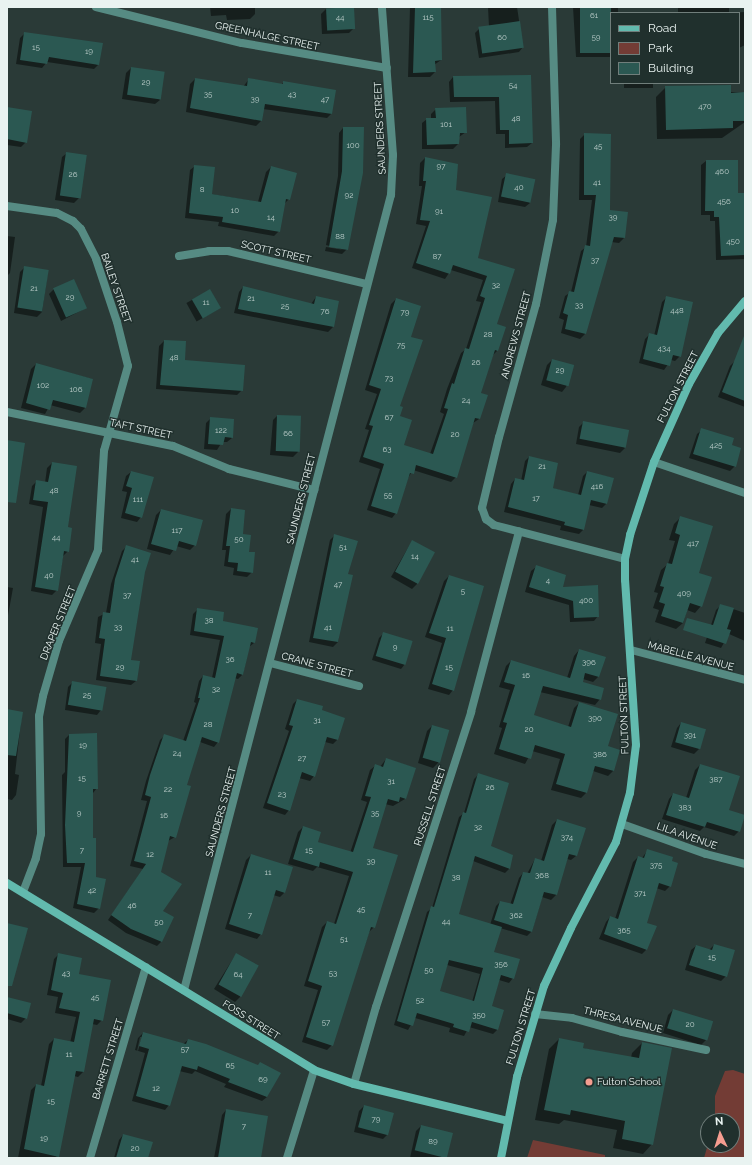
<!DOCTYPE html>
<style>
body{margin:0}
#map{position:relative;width:752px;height:1165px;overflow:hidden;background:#2a3a37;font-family:Raleway,sans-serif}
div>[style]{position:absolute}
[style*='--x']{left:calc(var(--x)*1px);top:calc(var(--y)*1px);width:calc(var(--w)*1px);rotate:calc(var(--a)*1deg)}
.green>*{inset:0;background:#733c35}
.shadow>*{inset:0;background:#0007;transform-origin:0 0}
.building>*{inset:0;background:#2b5852;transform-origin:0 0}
.street>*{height:8px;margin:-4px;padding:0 4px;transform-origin:4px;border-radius:4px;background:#568b83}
.secondary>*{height:8px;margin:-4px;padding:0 4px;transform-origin:4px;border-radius:4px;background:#62baae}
.dots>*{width:11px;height:11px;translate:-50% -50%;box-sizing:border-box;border:2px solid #20302d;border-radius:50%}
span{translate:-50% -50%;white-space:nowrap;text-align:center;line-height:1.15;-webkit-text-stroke:3px #20302d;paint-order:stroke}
.number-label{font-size:8px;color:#baccc9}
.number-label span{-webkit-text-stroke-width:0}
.street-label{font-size:10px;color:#e9f3f1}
.poi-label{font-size:10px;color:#e9f3f1}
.left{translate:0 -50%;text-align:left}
.frame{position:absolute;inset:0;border:8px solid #e9f3f1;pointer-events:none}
.legend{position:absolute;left:610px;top:12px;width:130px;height:72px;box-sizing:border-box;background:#20302d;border:1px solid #707e7b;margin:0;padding:5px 7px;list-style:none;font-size:12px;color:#e9f3f1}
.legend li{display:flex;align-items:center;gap:8px;height:20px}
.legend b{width:20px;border:1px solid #707e7b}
.north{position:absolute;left:700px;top:1113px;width:40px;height:40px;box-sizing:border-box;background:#20302d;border:1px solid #707e7b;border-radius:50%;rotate:356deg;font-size:11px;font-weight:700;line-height:16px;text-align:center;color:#e9f3f1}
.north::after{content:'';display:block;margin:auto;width:14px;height:18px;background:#f59d90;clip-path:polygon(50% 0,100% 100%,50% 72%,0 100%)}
</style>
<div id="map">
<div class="green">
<div style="clip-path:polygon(733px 1070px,745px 1074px,745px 1158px,704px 1158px,708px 1144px,732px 1145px,732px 1121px,715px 1121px,715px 1096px,725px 1071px)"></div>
<div style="clip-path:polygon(533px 1140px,605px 1155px,605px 1158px,527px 1158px)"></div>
</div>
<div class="shadow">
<div style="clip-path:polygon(210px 7px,255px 7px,255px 14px,250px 19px,227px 20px,226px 15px,211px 16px)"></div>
<div style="clip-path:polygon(410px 7px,440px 7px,441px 60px,434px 65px,435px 72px,430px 77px,408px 77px)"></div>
<div style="clip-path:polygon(488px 7px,517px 7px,523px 47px,519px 52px,479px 58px,475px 33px,479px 29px,489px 27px)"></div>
<div style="clip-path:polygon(573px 7px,618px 7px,618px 13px,611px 13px,611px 57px,576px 57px)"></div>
<div style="clip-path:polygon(678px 7px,729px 7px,729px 13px,745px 12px,745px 45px,739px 48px,739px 13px,698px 13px,678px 12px)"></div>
<div style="clip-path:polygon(326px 9px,354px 28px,349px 33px,322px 34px,321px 14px)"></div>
<div style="clip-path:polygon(25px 33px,98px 65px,94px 69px,47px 62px,42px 68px,16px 64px,20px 38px)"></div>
<div style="clip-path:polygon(131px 68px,160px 100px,155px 104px,122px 99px,126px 73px)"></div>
<div style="clip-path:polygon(530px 76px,532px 143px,527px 147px,505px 148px,505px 134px,496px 134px,495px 101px,450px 102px,449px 82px,453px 77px)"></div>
<div style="clip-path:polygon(195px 79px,243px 87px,249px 79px,281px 85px,284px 82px,332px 113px,327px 118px,263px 109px,261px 121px,256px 126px,186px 112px,190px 84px)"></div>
<div style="left:624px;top:83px;width:29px;height:5px"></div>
<div style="clip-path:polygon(666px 87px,745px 93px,745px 122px,722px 138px,657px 139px,656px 97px)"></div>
<div style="clip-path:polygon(7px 108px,26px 142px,21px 147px,7px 145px)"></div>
<div style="clip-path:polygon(436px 109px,466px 132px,459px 137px,458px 144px,453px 149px,422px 149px,422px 123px,427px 119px,431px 119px,431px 114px)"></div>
<div style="clip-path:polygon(343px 128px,347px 249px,342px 254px,325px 251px,326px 247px,344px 250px,326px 245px,338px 176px,339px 133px)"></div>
<div style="clip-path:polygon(585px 134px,609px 211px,627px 213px,624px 238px,619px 243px,611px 242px,585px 334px,580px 339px,561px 333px,564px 320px,559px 318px,565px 296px,571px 292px,581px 251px,586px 247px,592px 200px,579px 200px,580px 139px)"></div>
<div style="clip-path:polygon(67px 153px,79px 198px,74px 203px,55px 200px,62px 157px)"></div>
<div style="clip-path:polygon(425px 158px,455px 191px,476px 258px,513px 270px,496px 325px,497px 351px,493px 355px,480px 393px,479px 419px,473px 423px,456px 477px,451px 482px,413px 470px,408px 478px,396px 513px,392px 518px,367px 510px,380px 469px,359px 462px,369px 430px,365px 429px,377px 394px,365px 390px,391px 304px,396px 299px,410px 337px,398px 407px,403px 446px,430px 454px,444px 414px,440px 412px,447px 389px,461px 353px,466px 349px,481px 302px,476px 301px,483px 280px,451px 270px,445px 279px,412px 268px,426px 226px,416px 224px,422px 186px,419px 186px,420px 163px)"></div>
<div style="clip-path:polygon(706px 161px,737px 194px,742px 229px,745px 229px,745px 259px,716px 260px,715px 221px,710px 221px,710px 215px,701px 215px,701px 165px)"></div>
<div style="clip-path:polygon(195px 166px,211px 194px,258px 202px,266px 172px,271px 167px,289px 199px,284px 204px,279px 231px,274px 236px,218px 226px,219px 222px,185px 218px,190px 170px)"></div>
<div style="clip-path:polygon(507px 175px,530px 203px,525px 207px,498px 202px,502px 179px)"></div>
<div style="clip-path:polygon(7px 236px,15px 237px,10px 273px,7px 276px)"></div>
<div style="clip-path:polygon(25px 267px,48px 271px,42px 312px,37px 317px,14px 313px,20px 272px)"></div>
<div style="clip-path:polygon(243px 287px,311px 304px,316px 297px,333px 327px,328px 332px,234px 313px,239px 292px)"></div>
<div style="clip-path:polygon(54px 289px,86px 308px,61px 321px,49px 294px)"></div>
<div style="left:210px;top:290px;width:21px;height:27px;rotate:61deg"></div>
<div style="clip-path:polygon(667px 297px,680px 356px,675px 361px,671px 360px,664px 370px,639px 363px,645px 339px,649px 335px,654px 336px,662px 302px)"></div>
<div style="clip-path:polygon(164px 341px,184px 361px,242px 390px,237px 395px,156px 389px,159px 346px)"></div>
<div style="clip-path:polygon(552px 360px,572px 366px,566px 387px,562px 392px,541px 385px,547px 365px)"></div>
<div style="clip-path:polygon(735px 361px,745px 365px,745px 407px,718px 397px,730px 366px)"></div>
<div style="clip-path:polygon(36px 364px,92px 379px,85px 408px,80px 413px,50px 405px,45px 414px,21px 408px,31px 369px)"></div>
<div style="clip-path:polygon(277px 416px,298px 452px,293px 457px,270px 455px,273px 420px)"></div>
<div style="clip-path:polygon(211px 418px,232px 438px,227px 442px,222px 442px,217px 450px,204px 449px,206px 423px)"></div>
<div style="clip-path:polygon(584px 422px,625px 448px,620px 453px,576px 444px,579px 427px)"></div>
<div style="clip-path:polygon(702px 430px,731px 446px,735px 466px,730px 471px,689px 458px,697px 434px)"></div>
<div style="clip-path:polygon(529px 457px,552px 488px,578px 495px,583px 476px,587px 472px,613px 478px,606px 504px,602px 508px,589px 505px,583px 530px,579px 534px,560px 530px,561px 526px,504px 512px,511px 484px,515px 479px,521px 481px,525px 461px)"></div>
<div style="clip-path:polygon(52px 463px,67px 528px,68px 551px,63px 556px,57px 590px,52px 595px,31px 591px,43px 507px,29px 504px,32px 486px,37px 481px,45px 483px,47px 468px)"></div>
<div style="clip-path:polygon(131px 472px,141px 517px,137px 522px,121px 518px,127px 492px,122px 491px,126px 476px)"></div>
<div style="clip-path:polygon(231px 509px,248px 553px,252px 572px,247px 577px,233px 575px,234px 568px,224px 566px,226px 550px,222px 550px,226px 514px)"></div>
<div style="clip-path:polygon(161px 510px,195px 545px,190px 550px,176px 546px,170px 555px,147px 549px,156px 515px)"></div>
<div style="clip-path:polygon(680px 518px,697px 573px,701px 606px,695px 613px,687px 610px,683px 623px,676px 629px,655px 622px,659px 610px,653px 608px,658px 593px,654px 592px,661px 570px,668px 564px,675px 541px,669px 540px,674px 524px)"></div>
<div style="clip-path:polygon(335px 535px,347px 575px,338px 642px,333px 647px,309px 642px,330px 540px)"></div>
<div style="clip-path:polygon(412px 541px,417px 584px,412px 589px,391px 577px)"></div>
<div style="clip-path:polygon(127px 546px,144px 571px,130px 661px,136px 681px,131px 685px,96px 680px,101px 644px,95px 643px,98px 617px,106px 613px,111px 584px,122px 551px)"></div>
<div style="clip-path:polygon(536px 567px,561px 588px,598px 616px,594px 621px,570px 622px,569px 605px,525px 592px,531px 571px)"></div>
<div style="clip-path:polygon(449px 576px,453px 690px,449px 695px,428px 689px,442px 643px,425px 637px,444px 581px)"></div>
<div style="clip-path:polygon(7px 587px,13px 588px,7px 621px)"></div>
<div style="clip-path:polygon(721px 605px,745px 613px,745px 641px,729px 634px,721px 648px,705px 643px,716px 610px)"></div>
<div style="clip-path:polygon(198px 609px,254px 643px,249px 647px,243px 674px,238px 679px,234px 678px,218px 742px,214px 747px,200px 742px,185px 785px,175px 837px,168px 841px,160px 872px,161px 942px,157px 946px,126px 933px,108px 920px,143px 869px,130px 866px,147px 801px,141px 800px,146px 781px,160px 740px,165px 735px,183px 741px,196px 703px,194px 702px,199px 681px,203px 676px,212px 678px,220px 640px,190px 635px,193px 614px)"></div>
<div style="clip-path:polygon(384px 633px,405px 664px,401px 669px,372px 660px,379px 638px)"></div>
<div style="clip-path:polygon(579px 650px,604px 658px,598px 677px,593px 682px,583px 679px,582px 683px,600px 699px,595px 705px,540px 692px,532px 716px,568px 727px,574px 708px,579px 703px,607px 747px,619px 751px,613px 771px,608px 776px,593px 771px,586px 793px,581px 798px,551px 790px,560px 759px,532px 751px,525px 764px,494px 754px,502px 728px,499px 727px,510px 690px,499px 687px,506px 666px,511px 661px,567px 678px,574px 656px)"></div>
<div style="clip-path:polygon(73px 682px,101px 710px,97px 715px,65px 710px,68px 687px)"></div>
<div style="clip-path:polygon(297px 700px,320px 711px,338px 739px,333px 744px,325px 742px,314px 776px,310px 781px,299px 778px,289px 810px,285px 815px,263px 808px,289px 731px,285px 729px,293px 704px)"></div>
<div style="clip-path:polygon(7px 710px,22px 713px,15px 774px,19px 775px,16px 795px,12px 800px,7px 799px)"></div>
<div style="clip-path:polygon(681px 723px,699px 749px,694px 754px,671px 747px,677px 728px)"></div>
<div style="clip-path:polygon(432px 726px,448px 731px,438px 763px,433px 768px,418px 763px,427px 731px)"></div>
<div style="clip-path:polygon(70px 734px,97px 788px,93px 793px,92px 840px,99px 908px,94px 913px,73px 908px,81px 867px,63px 867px,62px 775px,65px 772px,65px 739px)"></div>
<div style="clip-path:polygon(386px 759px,415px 768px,405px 799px,393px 806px,385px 804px,372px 848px,374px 927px,369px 932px,332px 1045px,327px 1050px,302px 1042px,318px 990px,304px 986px,322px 927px,327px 922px,334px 924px,349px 876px,317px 867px,313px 871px,288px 864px,298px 832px,303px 827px,317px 842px,350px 853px,367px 802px,361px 800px,370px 770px,375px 766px,380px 767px)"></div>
<div style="clip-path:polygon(700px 765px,739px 831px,734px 836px,704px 827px,700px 831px,662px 819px,669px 799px,673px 794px,686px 798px,695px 770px)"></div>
<div style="clip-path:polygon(evenodd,479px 774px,490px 847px,512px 855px,509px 869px,505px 873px,473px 861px,457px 915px,490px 925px,496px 906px,500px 902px,510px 905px,519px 878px,523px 873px,527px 874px,535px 859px,541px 861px,552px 825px,557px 820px,576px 856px,571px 860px,567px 859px,556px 895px,551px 900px,542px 897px,532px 931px,527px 936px,500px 928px,493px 953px,513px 978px,509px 983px,499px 980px,491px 1007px,498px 1029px,493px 1034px,469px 1027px,464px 1036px,449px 1032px,450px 1028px,415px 1018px,408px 1030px,394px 1025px,427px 912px,432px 908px,459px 817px,464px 813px,474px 779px,479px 774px,447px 965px,480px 974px,472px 1002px,439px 992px,447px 965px)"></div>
<div style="clip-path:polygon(647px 851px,670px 886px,665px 891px,656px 888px,645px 924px,646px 950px,642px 954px,599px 939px,606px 922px,610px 917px,615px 919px,633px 862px,638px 857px,642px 858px)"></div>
<div style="clip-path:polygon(251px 855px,285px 892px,280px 897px,273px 895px,261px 934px,257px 939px,225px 929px,246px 860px)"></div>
<div style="clip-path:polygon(714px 945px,726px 976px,721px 981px,685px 970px,691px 950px,696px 946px,709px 950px)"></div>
<div style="clip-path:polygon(59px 954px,77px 975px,102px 1020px,97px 1025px,92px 1024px,83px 1072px,78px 1077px,74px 1076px,56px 1158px,18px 1158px,31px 1090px,36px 1085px,41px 1086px,49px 1044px,54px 1039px,70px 1043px,76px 1017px,55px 1013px,58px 997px,47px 995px,54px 959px)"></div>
<div style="clip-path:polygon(236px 954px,240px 997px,235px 1002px,214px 989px)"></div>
<div style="clip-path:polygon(7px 998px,26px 1018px,21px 1023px,7px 1019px)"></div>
<div style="clip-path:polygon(673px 1010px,706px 1040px,701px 1045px,663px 1033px,668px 1015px)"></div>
<div style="clip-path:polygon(evenodd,143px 1033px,183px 1044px,188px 1040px,267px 1097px,262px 1101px,224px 1087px,226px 1084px,195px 1071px,192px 1074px,179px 1071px,169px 1105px,165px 1110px,132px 1101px,145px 1053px,135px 1050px,138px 1038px,143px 1033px,140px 1037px,142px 1037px,138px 1051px,137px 1051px,140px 1037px)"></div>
<div style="clip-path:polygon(559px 1039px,582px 1048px,631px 1058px,632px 1053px,642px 1043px,652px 1144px,643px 1154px,613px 1148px,617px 1130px,564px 1120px,559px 1124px,535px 1120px,549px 1049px)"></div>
<div style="clip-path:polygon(364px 1106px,388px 1134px,383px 1139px,354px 1132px,359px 1111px)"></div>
<div style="clip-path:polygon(226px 1110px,260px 1158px,214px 1158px,222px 1115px)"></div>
<div style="clip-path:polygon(421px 1126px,451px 1134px,445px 1158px,410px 1158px,416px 1131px)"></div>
<div style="clip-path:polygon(123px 1135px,147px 1158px,114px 1158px,119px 1140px)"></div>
</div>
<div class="building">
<div style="left:354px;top:7px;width:22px;height:28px;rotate:87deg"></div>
<div style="clip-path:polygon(415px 7px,441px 7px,442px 60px,435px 61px,436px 72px,413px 73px)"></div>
<div style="left:580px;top:7px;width:31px;height:46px"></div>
<div style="left:520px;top:21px;width:27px;height:42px;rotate:82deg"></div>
<div style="clip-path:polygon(24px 32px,103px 43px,99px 65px,49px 57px,47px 64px,20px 60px)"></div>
<div style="left:131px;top:67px;width:34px;height:28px;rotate:8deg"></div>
<div style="clip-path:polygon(531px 75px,533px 143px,509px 144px,509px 130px,500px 130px,499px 97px,454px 97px,453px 76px)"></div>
<div style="clip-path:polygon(195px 78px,247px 86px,248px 78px,283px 84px,283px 81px,336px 90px,332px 114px,265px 104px,262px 121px,190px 108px)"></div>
<div style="clip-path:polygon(731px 85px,731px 93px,745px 92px,745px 121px,733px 121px,733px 128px,666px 130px,665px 86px)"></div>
<div style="clip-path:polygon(7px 107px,32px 111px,27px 143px,7px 139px)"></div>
<div style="clip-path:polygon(466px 107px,467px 133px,460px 133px,459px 144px,427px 145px,426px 118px,436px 118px,435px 108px)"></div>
<div style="clip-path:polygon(343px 127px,364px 127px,363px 173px,348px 250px,329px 247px,342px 171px)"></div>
<div style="clip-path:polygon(584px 133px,611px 134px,610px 210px,628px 212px,625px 238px,614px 237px,586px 334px,565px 329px,568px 315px,563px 313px,569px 291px,574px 292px,585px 245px,590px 246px,596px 195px,584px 195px)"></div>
<div style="left:66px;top:152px;width:21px;height:44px;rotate:8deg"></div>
<div style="clip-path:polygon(425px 157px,458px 164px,456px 190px,492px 197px,478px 258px,515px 269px,497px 324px,506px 327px,498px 351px,495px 350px,481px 393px,488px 395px,480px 419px,475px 418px,457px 478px,416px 465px,414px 474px,410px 473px,397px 514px,371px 506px,384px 464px,363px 457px,373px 426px,369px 425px,381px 389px,369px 385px,396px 298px,421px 306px,411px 337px,423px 340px,400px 406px,403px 407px,400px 416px,412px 420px,404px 445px,433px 454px,448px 409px,444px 408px,452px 383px,454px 384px,465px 348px,469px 349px,485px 298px,480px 296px,487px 276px,453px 265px,450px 274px,416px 263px,430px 221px,420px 220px,426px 181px,423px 181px)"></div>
<div style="clip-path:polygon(706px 160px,738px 160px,738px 193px,744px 193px,745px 255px,721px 256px,719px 217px,714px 217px,714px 211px,705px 211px)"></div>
<div style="clip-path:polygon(194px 165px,215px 167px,212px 194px,261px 202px,271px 166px,297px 173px,290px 200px,286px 199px,280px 232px,222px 222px,223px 217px,189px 213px)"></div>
<div style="left:506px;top:173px;width:30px;height:24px;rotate:12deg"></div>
<div style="left:24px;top:266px;width:25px;height:42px;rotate:9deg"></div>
<div style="left:74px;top:279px;width:32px;height:23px;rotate:66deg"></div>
<div style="clip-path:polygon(243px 286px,314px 304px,316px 296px,339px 301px,334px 327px,238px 309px)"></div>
<div style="left:210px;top:289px;width:22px;height:21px;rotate:60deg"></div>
<div style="clip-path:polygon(666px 296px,693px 302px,681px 357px,673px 355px,670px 366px,643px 359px,649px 333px,657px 335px)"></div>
<div style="clip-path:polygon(744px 336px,745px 337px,745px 401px,722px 392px)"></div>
<div style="clip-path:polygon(164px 340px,186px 341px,185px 360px,245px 365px,243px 391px,160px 385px)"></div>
<div style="left:552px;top:359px;width:23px;height:22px;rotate:15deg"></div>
<div style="clip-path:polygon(36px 363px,93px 379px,86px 408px,53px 400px,50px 410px,26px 403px)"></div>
<div style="left:277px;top:415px;width:24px;height:36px;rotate:2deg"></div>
<div style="clip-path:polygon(210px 417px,234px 419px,233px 438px,225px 437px,223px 445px,208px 444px)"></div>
<div style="left:583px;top:421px;width:47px;height:18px;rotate:11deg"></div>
<div style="clip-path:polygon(701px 428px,734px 438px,732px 445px,741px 448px,736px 467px,693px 454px)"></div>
<div style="clip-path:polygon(7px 440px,25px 443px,16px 503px,7px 502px)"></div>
<div style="clip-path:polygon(529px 456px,558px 463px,553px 488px,581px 495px,587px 471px,614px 478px,607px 504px,591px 500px,584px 530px,564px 525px,565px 522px,508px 507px,515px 478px,524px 480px)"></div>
<div style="clip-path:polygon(52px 462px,77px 466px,68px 527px,72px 528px,69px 552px,64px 551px,58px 591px,35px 587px,48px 502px,33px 500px,36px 480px,48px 482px)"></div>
<div style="clip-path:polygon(131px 471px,154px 477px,142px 518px,125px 513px,132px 488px,126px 486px)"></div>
<div style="clip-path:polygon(231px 508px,245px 510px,243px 534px,251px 535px,249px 552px,255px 552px,253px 573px,237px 571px,238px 563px,228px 562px,230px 546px,226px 546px)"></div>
<div style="clip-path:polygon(161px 509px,203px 520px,196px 546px,179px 541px,176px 551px,151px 544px)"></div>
<div style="clip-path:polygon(680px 516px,713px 526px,699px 573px,712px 577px,702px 607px,690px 603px,683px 623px,661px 616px,665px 604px,659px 602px,664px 587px,660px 586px,667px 563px,672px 564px,680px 535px,675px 533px)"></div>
<div style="clip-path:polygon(334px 534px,358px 541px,348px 574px,353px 575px,338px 642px,313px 638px)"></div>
<div style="left:412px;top:540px;width:26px;height:36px;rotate:28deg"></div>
<div style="clip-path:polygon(126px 545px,151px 553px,145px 572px,131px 660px,140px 661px,137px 681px,100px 676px,105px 639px,99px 638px,103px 612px,110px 613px,115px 579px)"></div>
<div style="clip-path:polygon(536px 565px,566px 575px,563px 587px,598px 585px,599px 617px,574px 618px,573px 601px,529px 587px)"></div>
<div style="clip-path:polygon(449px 575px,484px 586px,454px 691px,432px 684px,446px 638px,429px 633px)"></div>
<div style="clip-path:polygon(720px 604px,734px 608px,727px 629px,731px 630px,726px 644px,683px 630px,687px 618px,713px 625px)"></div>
<div style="clip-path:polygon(197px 608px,224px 612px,223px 621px,258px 628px,255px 643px,251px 642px,243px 675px,237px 673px,219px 743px,202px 737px,187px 785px,191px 786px,176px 838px,170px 836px,161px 872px,182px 884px,163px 911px,174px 917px,162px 942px,131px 929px,111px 915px,146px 864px,134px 861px,151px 797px,145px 795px,150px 775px,164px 734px,186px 741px,200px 698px,198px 698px,203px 675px,215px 678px,224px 636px,194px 631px)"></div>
<div style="left:383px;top:632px;width:31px;height:25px;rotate:17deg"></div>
<div style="clip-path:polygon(579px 649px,606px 657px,599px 677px,585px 673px,583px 682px,604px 688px,601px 700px,543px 686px,534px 715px,571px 727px,579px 702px,618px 714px,608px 746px,620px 750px,614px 771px,595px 766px,587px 793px,556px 784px,565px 754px,535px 745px,531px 759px,499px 749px,507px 723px,503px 722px,515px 685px,504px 682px,511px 660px,570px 678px)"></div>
<div style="left:72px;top:681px;width:35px;height:24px;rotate:10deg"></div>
<div style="clip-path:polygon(297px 699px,323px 706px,322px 710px,345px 718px,338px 740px,327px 737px,315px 777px,302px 772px,290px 811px,267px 803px,293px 726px,289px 725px)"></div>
<div style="clip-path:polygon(7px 709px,23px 712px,16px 756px,7px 755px)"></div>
<div style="left:681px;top:722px;width:26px;height:21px;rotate:16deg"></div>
<div style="left:432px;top:725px;width:18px;height:34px;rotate:16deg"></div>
<div style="clip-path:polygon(97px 733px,98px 789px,93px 789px,93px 838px,96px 838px,96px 877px,106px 879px,100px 909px,77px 904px,85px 863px,67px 863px,65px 825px,69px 734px)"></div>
<div style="clip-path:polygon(386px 758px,416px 768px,406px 799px,400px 797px,399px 802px,388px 799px,373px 848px,398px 855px,375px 928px,371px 927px,333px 1046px,306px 1037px,322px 986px,308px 981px,327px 921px,336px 924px,353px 872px,320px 862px,319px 867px,293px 859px,303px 826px,321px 832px,318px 842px,353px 852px,371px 797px,365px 796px,375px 764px,383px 767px)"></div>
<div style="clip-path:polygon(700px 764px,740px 776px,729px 810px,745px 815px,740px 832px,707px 822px,705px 827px,666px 815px,673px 793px,689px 798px)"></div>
<div style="clip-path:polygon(evenodd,478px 773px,509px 783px,491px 846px,513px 855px,510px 869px,475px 856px,459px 914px,502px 927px,494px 952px,520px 959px,514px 979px,501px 975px,492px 1006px,504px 1010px,498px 1030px,472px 1022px,469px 1032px,453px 1027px,454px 1024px,417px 1013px,413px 1026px,397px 1021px,431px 906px,434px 907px,463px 812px,466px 813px,478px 773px,449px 960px,483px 968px,474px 1001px,440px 991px,449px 960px)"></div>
<div style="clip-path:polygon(557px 819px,586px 828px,577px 856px,569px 854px,557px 895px,544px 892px,532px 932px,494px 920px,500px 901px,513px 904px,523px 872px,530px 873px,535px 858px,544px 861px)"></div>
<div style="clip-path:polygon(647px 849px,673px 857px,672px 861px,678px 863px,671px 887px,659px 883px,647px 923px,657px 926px,647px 950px,604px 934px,610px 916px,618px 919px,638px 856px,644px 858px)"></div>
<div style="clip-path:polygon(251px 854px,293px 867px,285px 893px,276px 890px,262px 935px,229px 924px)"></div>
<div style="clip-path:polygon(7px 923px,28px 928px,12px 986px,7px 986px)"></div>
<div style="clip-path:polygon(714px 944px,735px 950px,727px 977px,689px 965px,696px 945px,712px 950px)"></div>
<div style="clip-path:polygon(58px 953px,82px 958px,79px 974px,111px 980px,103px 1021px,94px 1019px,84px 1072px,76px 1071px,59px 1157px,24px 1149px,36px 1084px,44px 1086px,54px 1038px,74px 1042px,80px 1012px,59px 1008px,63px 993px,51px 990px)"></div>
<div style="left:236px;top:953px;width:26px;height:36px;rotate:29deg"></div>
<div style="clip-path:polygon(7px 997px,31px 1003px,27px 1019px,7px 1013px)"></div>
<div style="left:673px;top:1009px;width:42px;height:20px;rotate:17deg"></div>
<div style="clip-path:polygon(143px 1032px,186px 1044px,188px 1039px,206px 1044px,258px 1065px,260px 1062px,281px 1073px,267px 1097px,228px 1082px,230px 1079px,198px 1066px,197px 1070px,182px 1066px,170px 1106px,136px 1096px,149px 1049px,139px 1046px)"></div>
<div style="clip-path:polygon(559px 1038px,584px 1043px,583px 1048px,639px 1058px,642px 1042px,672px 1048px,653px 1145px,622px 1139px,625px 1121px,571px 1110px,570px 1115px,544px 1110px)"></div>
<div style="left:364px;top:1105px;width:31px;height:23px;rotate:15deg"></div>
<div style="clip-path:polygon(226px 1109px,268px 1116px,261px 1158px,218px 1158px)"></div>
<div style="left:421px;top:1125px;width:33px;height:26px;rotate:14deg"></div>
<div style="clip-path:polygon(123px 1134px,153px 1142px,148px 1158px,116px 1158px)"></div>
</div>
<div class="street">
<div style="--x:96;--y:7;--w:150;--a:13.9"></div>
<div style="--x:242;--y:43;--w:147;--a:9.8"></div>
<div style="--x:552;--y:7;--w:138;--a:88.3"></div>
<div style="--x:556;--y:145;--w:75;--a:92.3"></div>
<div style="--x:553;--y:220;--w:86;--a:101.4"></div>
<div style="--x:536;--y:304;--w:138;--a:105.5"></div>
<div style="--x:499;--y:437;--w:73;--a:103.5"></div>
<div style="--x:482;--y:508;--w:12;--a:70"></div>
<div style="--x:486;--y:519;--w:10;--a:37"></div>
<div style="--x:494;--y:525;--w:135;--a:14.5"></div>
<div style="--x:7;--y:206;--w:50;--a:8"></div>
<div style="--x:57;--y:213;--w:18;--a:27"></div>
<div style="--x:73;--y:221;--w:11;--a:45"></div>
<div style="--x:81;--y:229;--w:34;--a:63"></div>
<div style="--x:96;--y:259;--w:66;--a:71.6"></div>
<div style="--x:117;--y:322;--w:45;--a:76"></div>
<div style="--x:128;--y:366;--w:88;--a:105.8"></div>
<div style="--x:104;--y:451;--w:99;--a:93.5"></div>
<div style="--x:98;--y:550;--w:99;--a:113.2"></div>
<div style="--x:59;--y:641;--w:57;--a:106.2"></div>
<div style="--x:43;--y:696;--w:20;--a:101"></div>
<div style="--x:39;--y:716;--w:118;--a:89"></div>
<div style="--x:41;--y:834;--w:25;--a:102"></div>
<div style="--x:36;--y:858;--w:36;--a:111"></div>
<div style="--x:179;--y:256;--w:30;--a:-9"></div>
<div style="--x:209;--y:251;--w:19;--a:0"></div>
<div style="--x:228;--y:251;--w:143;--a:13.4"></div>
<div style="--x:7;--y:412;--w:169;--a:11.6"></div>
<div style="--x:173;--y:446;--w:61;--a:22.3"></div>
<div style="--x:229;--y:469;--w:88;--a:13.9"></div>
<div style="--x:654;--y:462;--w:96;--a:18.8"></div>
<div style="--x:631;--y:650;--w:118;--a:14.7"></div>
<div style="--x:270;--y:663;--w:92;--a:14.5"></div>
<div style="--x:622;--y:824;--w:89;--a:19.7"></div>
<div style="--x:706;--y:854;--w:40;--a:14.4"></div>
<div style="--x:184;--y:990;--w:822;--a:-75.41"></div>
<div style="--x:391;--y:195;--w:40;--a:-87.1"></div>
<div style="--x:393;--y:155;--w:148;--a:-94.3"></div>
<div style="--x:535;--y:1014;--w:37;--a:6"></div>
<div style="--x:572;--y:1018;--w:52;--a:15.6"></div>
<div style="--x:622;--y:1032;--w:86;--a:12.1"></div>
<div style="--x:354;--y:1084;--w:80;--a:-74.1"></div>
<div style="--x:376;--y:1007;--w:310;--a:-72.1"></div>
<div style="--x:471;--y:712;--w:187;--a:-75.1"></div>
<div style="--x:90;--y:1158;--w:199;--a:-73.7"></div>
<div style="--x:287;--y:1158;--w:92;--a:-72.9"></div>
</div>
<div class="secondary">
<div style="--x:7;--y:883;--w:359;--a:31.3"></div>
<div style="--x:314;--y:1070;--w:42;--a:19.3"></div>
<div style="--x:354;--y:1084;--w:158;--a:13.5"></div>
<div style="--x:501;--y:1158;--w:83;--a:-78.8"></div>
<div style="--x:517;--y:1077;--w:95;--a:-73.5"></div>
<div style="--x:544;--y:986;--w:64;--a:-65"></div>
<div style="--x:571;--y:928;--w:97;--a:-62.4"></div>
<div style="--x:616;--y:842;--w:51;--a:-74.1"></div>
<div style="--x:630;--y:793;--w:48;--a:-82.9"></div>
<div style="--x:636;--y:745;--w:165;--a:-93.8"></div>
<div style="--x:625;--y:580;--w:21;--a:-90"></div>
<div style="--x:625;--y:559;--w:25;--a:-78"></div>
<div style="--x:630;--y:535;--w:77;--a:-71.8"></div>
<div style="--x:654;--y:462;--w:85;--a:-65.8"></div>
<div style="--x:689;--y:384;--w:59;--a:-60.4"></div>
<div style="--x:718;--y:333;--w:42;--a:-49.8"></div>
</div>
<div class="dots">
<div style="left:589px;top:1082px;background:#f59d90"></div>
</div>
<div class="number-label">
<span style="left:594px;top:16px">61</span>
<span style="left:340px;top:18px">44</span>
<span style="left:428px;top:18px">115</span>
<span style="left:502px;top:38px">60</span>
<span style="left:596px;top:38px">59</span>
<span style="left:36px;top:48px">15</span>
<span style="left:89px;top:52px">19</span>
<span style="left:146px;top:83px">29</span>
<span style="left:513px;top:86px">54</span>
<span style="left:208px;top:95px">35</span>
<span style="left:292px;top:95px">43</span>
<span style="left:255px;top:100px">39</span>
<span style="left:325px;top:100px">47</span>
<span style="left:705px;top:107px">470</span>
<span style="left:516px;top:119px">48</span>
<span style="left:446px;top:125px">101</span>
<span style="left:353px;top:146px">100</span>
<span style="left:598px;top:147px">45</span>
<span style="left:441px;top:167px">97</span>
<span style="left:722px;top:172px">460</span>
<span style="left:73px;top:175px">26</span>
<span style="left:597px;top:183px">41</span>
<span style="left:519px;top:188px">40</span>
<span style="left:202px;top:190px">8</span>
<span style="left:349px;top:196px">92</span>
<span style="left:724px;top:202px">456</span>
<span style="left:235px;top:211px">10</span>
<span style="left:439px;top:212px">91</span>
<span style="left:271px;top:218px">14</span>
<span style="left:613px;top:218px">39</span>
<span style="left:340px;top:237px">88</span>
<span style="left:733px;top:242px">450</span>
<span style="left:437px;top:257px">87</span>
<span style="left:595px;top:261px">37</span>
<span style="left:496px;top:286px">32</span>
<span style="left:34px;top:289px">21</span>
<span style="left:70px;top:298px">29</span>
<span style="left:251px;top:299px">21</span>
<span style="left:206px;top:303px">11</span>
<span style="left:579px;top:306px">33</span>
<span style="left:285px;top:307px">25</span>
<span style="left:677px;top:311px">448</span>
<span style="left:325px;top:312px">76</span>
<span style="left:405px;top:313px">79</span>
<span style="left:488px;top:335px">28</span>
<span style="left:401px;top:346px">75</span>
<span style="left:664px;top:349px">434</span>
<span style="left:174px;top:358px">48</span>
<span style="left:476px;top:363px">26</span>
<span style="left:560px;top:371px">29</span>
<span style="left:389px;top:379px">73</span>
<span style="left:43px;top:386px">102</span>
<span style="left:76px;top:390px">106</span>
<span style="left:466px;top:401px">24</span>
<span style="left:389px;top:418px">67</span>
<span style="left:221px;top:431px">122</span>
<span style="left:288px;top:434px">66</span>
<span style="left:455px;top:435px">20</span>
<span style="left:716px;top:446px">425</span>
<span style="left:387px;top:450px">63</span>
<span style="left:542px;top:467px">21</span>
<span style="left:597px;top:487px">416</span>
<span style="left:54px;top:491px">48</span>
<span style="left:388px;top:496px">55</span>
<span style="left:536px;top:499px">17</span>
<span style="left:138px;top:500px">111</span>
<span style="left:177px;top:531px">117</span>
<span style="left:56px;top:538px">44</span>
<span style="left:239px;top:540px">50</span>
<span style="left:693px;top:544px">417</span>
<span style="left:343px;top:548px">51</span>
<span style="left:415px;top:557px">14</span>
<span style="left:135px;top:560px">41</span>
<span style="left:49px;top:576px">40</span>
<span style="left:548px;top:581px">4</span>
<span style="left:338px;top:585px">47</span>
<span style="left:463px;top:592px">5</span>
<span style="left:684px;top:594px">409</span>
<span style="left:127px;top:596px">37</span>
<span style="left:586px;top:601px">400</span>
<span style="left:209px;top:621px">38</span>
<span style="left:118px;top:628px">33</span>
<span style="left:328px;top:628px">41</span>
<span style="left:450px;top:629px">11</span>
<span style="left:395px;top:648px">9</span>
<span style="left:230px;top:660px">36</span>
<span style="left:589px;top:663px">396</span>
<span style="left:120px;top:668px">29</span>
<span style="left:449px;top:668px">15</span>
<span style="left:526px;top:676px">16</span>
<span style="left:216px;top:690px">32</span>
<span style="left:87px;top:696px">25</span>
<span style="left:595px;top:719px">390</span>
<span style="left:317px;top:721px">31</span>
<span style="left:208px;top:725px">28</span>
<span style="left:529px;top:730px">20</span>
<span style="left:690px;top:736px">391</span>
<span style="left:83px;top:746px">19</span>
<span style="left:177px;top:754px">24</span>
<span style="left:600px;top:755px">386</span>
<span style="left:302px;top:759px">27</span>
<span style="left:82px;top:779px">15</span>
<span style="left:716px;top:780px">387</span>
<span style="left:391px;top:782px">31</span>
<span style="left:490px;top:788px">26</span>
<span style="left:168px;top:790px">22</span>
<span style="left:282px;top:795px">23</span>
<span style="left:685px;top:808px">383</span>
<span style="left:79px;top:814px">9</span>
<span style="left:375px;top:814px">35</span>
<span style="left:164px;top:816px">16</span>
<span style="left:478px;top:828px">32</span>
<span style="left:567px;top:838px">374</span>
<span style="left:82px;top:851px">7</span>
<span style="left:309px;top:851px">15</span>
<span style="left:150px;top:855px">12</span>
<span style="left:371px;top:862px">39</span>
<span style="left:656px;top:866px">375</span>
<span style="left:268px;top:873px">11</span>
<span style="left:542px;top:876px">368</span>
<span style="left:456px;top:878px">38</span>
<span style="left:92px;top:891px">42</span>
<span style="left:640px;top:894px">371</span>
<span style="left:132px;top:906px">46</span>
<span style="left:361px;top:910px">45</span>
<span style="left:250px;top:916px">7</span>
<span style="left:516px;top:916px">362</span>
<span style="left:446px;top:922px">44</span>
<span style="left:159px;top:923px">50</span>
<span style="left:624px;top:931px">365</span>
<span style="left:344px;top:940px">51</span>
<span style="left:712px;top:958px">15</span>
<span style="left:501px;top:965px">356</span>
<span style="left:429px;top:971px">50</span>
<span style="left:66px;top:974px">43</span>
<span style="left:333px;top:974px">53</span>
<span style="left:238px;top:975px">64</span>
<span style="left:95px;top:998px">45</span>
<span style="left:420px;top:1001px">52</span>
<span style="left:479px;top:1016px">350</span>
<span style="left:326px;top:1023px">57</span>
<span style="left:690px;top:1025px">20</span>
<span style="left:185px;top:1050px">57</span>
<span style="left:69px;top:1055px">11</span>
<span style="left:230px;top:1066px">65</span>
<span style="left:263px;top:1080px">69</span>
<span style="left:156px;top:1089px">12</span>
<span style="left:51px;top:1102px">15</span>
<span style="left:376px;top:1120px">79</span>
<span style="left:244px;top:1127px">7</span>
<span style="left:44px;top:1139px">19</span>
<span style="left:433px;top:1142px">89</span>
<span style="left:135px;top:1149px">20</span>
</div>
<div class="street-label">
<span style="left:267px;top:36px;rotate:12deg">GREENHALGE STREET</span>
<span style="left:380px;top:128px;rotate:-93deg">SAUNDERS STREET</span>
<span style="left:276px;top:252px;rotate:13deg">SCOTT STREET</span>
<span style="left:116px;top:288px;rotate:71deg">BAILEY STREET</span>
<span style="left:516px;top:335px;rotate:-75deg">ANDREWS STREET</span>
<span style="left:678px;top:387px;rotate:-63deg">FULTON STREET</span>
<span style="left:141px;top:429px;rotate:12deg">TAFT STREET</span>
<span style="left:301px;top:499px;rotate:-76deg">SAUNDERS STREET</span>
<span style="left:58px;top:623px;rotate:-68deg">DRAPER STREET</span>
<span style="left:691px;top:656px;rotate:15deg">MABELLE AVENUE</span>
<span style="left:317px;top:665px;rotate:15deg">CRANE STREET</span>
<span style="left:624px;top:715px;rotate:-92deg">FULTON STREET</span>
<span style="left:430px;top:806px;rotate:-72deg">RUSSELL STREET</span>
<span style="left:221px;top:812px;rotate:-75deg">SAUNDERS STREET</span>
<span style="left:687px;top:836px;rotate:19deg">LILA AVENUE</span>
<span style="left:251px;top:1020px;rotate:32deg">FOSS STREET</span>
<span style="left:623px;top:1020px;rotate:14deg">THRESA AVENUE</span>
<span style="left:521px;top:1027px;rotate:-73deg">FULTON STREET</span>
<span style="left:108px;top:1059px;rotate:-73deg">BARRETT STREET</span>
</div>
<div class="poi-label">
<span class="left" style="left:597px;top:1082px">Fulton School</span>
</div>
<div class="frame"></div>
<ul class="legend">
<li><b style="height:5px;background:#62baae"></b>Road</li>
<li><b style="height:11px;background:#733c35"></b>Park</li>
<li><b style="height:11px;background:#2b5852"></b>Building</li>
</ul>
<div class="north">N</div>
</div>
